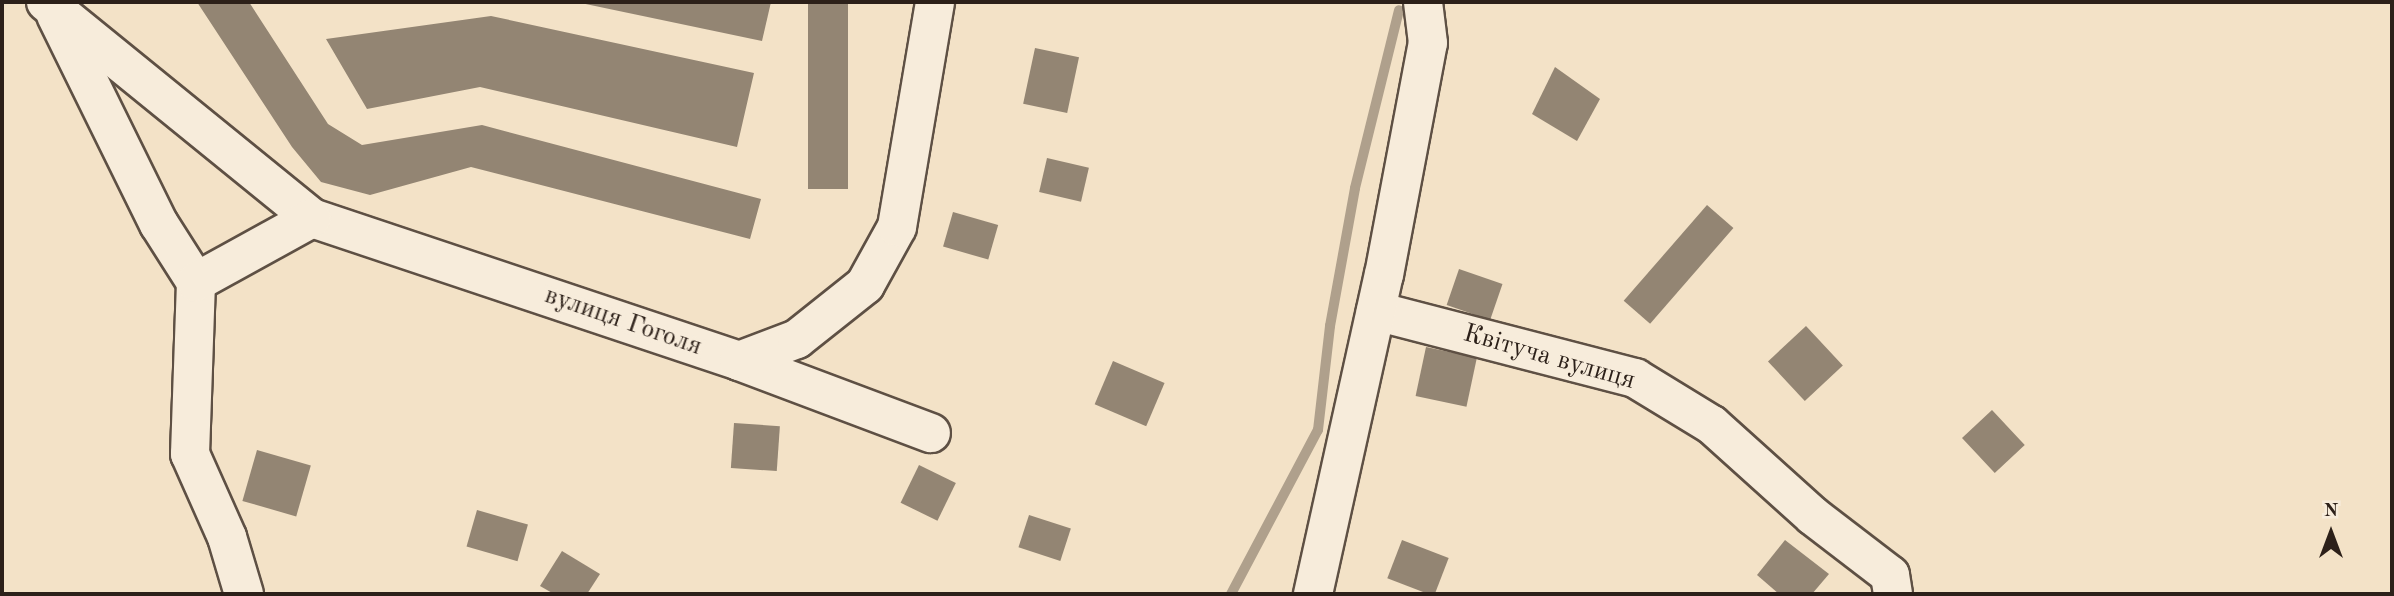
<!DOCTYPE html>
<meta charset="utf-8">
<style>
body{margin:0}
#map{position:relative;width:2394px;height:596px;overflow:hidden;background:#f3e2c7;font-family:"Old Standard TT",serif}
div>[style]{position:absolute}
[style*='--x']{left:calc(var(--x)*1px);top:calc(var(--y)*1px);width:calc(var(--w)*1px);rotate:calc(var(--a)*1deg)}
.stream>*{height:10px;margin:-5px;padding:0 5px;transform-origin:5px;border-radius:5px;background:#afa08c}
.building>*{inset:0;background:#938573;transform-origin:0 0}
.roads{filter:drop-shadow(2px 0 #5e5044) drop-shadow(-2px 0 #5e5044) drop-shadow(0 2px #5e5044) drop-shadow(0 -2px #5e5044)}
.minor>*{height:38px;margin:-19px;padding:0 19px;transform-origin:19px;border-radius:19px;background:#f7ecdb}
span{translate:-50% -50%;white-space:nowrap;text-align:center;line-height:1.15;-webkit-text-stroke:7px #f7ecdb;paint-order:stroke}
.street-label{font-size:26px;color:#2c2019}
.frame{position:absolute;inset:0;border:4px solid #2c2019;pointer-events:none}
.north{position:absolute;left:2296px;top:498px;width:70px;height:70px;-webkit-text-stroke:5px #f7ecdb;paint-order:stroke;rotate:0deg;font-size:19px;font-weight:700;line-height:28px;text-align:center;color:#2c2019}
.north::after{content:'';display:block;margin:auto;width:24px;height:32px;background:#2c2019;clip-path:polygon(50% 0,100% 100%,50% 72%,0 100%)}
</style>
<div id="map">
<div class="stream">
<div style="--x:1231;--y:594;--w:186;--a:-62.1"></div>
<div style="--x:1318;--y:430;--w:105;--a:-83.4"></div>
<div style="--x:1330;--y:326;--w:140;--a:-79.7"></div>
<div style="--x:1355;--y:188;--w:183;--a:-76.1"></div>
</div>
<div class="building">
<div style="clip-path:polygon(197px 2px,249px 2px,328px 124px,362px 145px,482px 125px,761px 199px,750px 239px,471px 167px,370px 195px,321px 182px,292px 147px)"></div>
<div style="clip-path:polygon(576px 2px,771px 2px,762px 41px)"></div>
<div style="left:808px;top:2px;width:40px;height:187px"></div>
<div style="clip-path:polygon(491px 16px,754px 73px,737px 147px,480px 87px,367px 109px,326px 39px)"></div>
<div style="left:1035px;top:48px;width:45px;height:57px;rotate:12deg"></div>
<div style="clip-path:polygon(1555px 67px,1600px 99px,1577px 141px,1532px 114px)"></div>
<div style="left:1047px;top:158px;width:43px;height:35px;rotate:13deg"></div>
<div style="left:1707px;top:205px;width:35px;height:127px;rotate:41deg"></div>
<div style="left:953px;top:212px;width:47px;height:36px;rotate:16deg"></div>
<div style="left:1459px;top:269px;width:46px;height:38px;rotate:19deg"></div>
<div style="left:1806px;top:326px;width:54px;height:52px;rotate:47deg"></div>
<div style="left:1426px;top:347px;width:52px;height:50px;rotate:12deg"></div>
<div style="left:1113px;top:361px;width:56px;height:47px;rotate:23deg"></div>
<div style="left:1992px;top:410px;width:48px;height:41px;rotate:47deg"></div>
<div style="left:734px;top:423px;width:46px;height:45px;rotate:4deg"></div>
<div style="left:257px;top:450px;width:56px;height:53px;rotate:16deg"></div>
<div style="left:919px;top:465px;width:41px;height:42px;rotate:26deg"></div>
<div style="left:477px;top:510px;width:53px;height:38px;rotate:16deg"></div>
<div style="left:1029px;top:515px;width:44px;height:34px;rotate:18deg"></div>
<div style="left:1402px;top:540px;width:50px;height:41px;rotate:21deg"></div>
<div style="clip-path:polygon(1785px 540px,1829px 574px,1812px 594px,1779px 594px,1757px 575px)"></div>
<div style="clip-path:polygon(562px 551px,600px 574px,587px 594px,554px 594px,540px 586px)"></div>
</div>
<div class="roads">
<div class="minor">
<div style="--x:46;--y:2;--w:343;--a:39.1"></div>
<div style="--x:312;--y:218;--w:450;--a:18.5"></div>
<div style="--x:739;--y:361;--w:205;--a:20.6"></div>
<div style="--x:56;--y:15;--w:233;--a:63.8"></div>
<div style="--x:159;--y:224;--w:69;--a:57.5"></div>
<div style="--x:1376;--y:311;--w:268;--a:14.5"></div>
<div style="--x:1635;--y:378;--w:90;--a:31.4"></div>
<div style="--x:1712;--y:425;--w:136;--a:42"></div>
<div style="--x:1813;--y:516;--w:97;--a:37.5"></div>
<div style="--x:1890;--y:575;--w:19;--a:81"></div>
<div style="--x:739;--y:361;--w:62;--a:-20.8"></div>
<div style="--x:797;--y:339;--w:87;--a:-38.5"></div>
<div style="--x:865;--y:285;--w:66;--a:-61.1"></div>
<div style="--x:897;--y:227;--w:228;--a:-80.4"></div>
<div style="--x:244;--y:594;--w:59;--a:-106.6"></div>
<div style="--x:227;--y:537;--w:91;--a:-114"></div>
<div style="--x:190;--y:454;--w:172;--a:-88"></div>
<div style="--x:196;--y:282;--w:132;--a:-28.9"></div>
<div style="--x:1313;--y:594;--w:327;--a:-77.5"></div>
<div style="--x:1384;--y:275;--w:236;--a:-79.3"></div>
<div style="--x:1428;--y:43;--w:41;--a:-97"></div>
</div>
</div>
<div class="street-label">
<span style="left:623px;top:322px;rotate:19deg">вулиця Гоголя</span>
<span style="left:1549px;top:358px;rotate:16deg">Квітуча вулиця</span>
</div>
<div class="frame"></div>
<div class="north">N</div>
</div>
